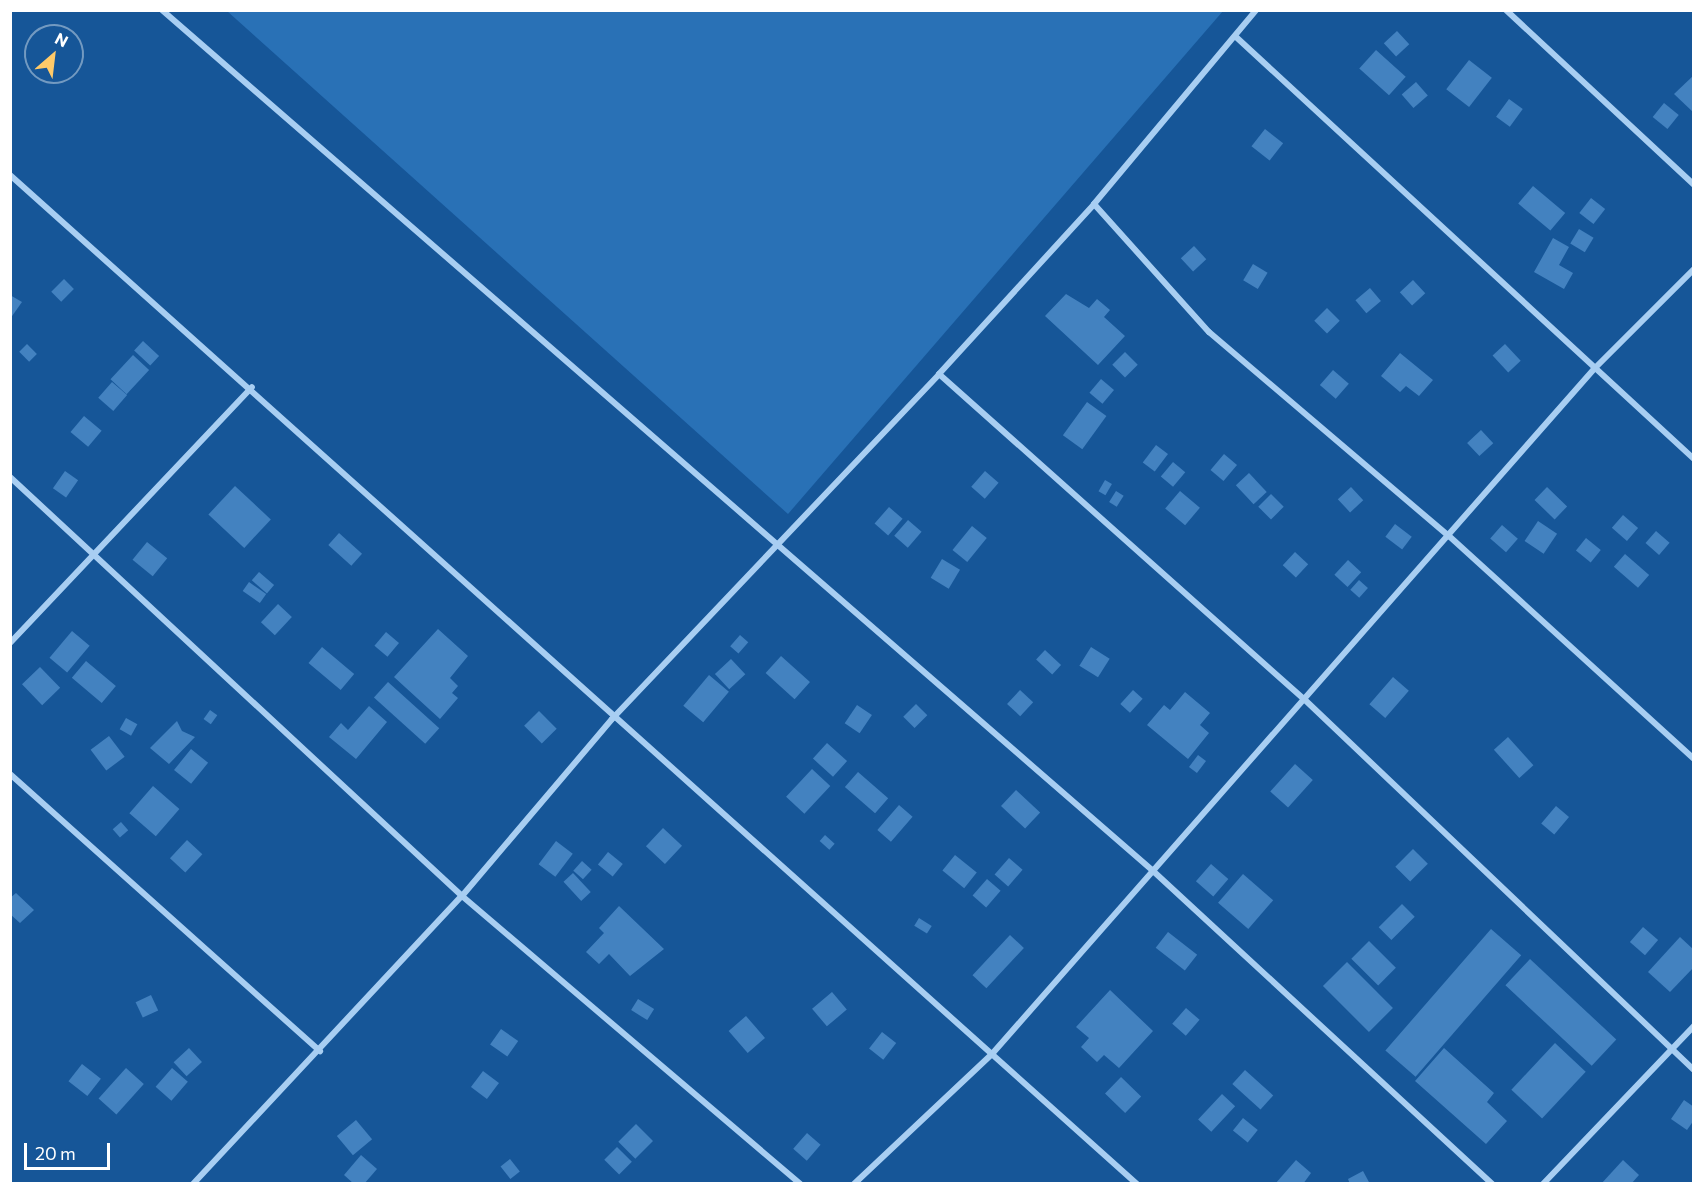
<!DOCTYPE html>
<style>
body{margin:0}
#map{position:relative;width:1704px;height:1194px;overflow:hidden;background:#165698;font-family:Commissioner,sans-serif}
div>[style]{position:absolute}
[style*='--x']{left:calc(var(--x)*1px);top:calc(var(--y)*1px);width:calc(var(--w)*1px);rotate:calc(var(--a)*1deg)}
.green>*{inset:0;background:#2971b6}
.building>*{inset:0;background:#4382c0;transform-origin:0 0}
.minor>*{height:6px;margin:-3px;padding:0 3px;transform-origin:3px;border-radius:3px;background:#a8cef2}
span{translate:-50% -50%;white-space:nowrap;text-align:center;line-height:1.15;-webkit-text-stroke:4.5px #165698;paint-order:stroke}
.frame{position:absolute;inset:0;border:12px solid #fff;pointer-events:none}
.north{position:absolute;left:24px;top:24px;width:60px;height:60px;box-sizing:border-box;background:#165698;border:2px solid #739ac1;border-radius:50%;rotate:28deg;font-size:16px;font-weight:700;line-height:24px;text-align:center;color:#fff}
.north::after{content:'';display:block;margin:auto;width:21px;height:27px;background:#ffca69;clip-path:polygon(50% 0,100% 100%,50% 72%,0 100%)}
.scale{position:absolute;left:24px;top:1143px;width:86px;height:27px;box-sizing:border-box;border:3px solid #fff;border-top:0;padding-left:8px;font-size:18px;line-height:21px;white-space:nowrap;color:#fff;-webkit-text-stroke:4px #165698;paint-order:stroke}
</style>
<div id="map">
<div class="green">
<div style="clip-path:polygon(227px 11px,1223px 11px,788px 514px)"></div>
</div>
<div class="building">
<div style="left:1397px;top:31px;width:18px;height:18px;rotate:47deg"></div>
<div style="left:1376px;top:50px;width:40px;height:25px;rotate:42deg"></div>
<div style="left:1469px;top:60px;width:29px;height:37px;rotate:38deg"></div>
<div style="clip-path:polygon(1694px 75px,1694px 113px,1674px 94px)"></div>
<div style="left:1416px;top:82px;width:18px;height:19px;rotate:49deg"></div>
<div style="left:1509px;top:99px;width:17px;height:22px;rotate:36deg"></div>
<div style="left:1664px;top:103px;width:19px;height:18px;rotate:39deg"></div>
<div style="left:1265px;top:129px;width:23px;height:22px;rotate:38deg"></div>
<div style="left:1533px;top:186px;width:42px;height:23px;rotate:40deg"></div>
<div style="left:1591px;top:198px;width:18px;height:19px;rotate:38deg"></div>
<div style="left:1579px;top:229px;width:17px;height:17px;rotate:31deg"></div>
<div style="clip-path:polygon(1553px 238px,1569px 247px,1559px 265px,1573px 273px,1564px 289px,1534px 272px)"></div>
<div style="left:1194px;top:246px;width:18px;height:18px;rotate:47deg"></div>
<div style="left:1253px;top:264px;width:17px;height:19px;rotate:31deg"></div>
<div style="left:64px;top:279px;width:14px;height:18px;rotate:45deg"></div>
<div style="left:1413px;top:280px;width:18px;height:18px;rotate:47deg"></div>
<div style="left:1370px;top:288px;width:17px;height:19px;rotate:50deg"></div>
<div style="clip-path:polygon(1066px 294px,1089px 308px,1097px 299px,1110px 310px,1104px 317px,1125px 336px,1098px 365px,1045px 316px)"></div>
<div style="clip-path:polygon(10px 295px,22px 302px,10px 319px)"></div>
<div style="left:1327px;top:308px;width:18px;height:18px;rotate:45deg"></div>
<div style="left:143px;top:341px;width:22px;height:13px;rotate:43deg"></div>
<div style="left:27px;top:344px;width:14px;height:11px;rotate:45deg"></div>
<div style="left:1505px;top:344px;width:23px;height:17px;rotate:47deg"></div>
<div style="left:1125px;top:352px;width:18px;height:18px;rotate:45deg"></div>
<div style="clip-path:polygon(1400px 353px,1433px 380px,1419px 396px,1406px 386px,1400px 392px,1381px 376px)"></div>
<div style="left:133px;top:355px;width:22px;height:33px;rotate:43deg"></div>
<div style="left:1333px;top:370px;width:21px;height:20px;rotate:41deg"></div>
<div style="left:1101px;top:379px;width:17px;height:18px;rotate:40deg"></div>
<div style="left:112px;top:382px;width:20px;height:21px;rotate:41deg"></div>
<div style="left:1087px;top:402px;width:24px;height:41px;rotate:36deg"></div>
<div style="left:84px;top:416px;width:23px;height:21px;rotate:40deg"></div>
<div style="left:1481px;top:430px;width:18px;height:19px;rotate:47deg"></div>
<div style="left:1156px;top:445px;width:15px;height:22px;rotate:37deg"></div>
<div style="left:1224px;top:454px;width:17px;height:21px;rotate:40deg"></div>
<div style="left:1173px;top:462px;width:16px;height:19px;rotate:40deg"></div>
<div style="left:65px;top:471px;width:16px;height:21px;rotate:35deg"></div>
<div style="left:985px;top:471px;width:18px;height:21px;rotate:41deg"></div>
<div style="left:1249px;top:473px;width:26px;height:18px;rotate:47deg"></div>
<div style="left:1105px;top:480px;width:8px;height:13px;rotate:30deg"></div>
<div style="left:235px;top:486px;width:49px;height:39px;rotate:43deg"></div>
<div style="left:1351px;top:487px;width:18px;height:18px;rotate:47deg"></div>
<div style="left:1547px;top:487px;width:28px;height:18px;rotate:44deg"></div>
<div style="left:1116px;top:491px;width:9px;height:13px;rotate:32deg"></div>
<div style="left:1180px;top:491px;width:26px;height:23px;rotate:40deg"></div>
<div style="left:1271px;top:494px;width:18px;height:18px;rotate:45deg"></div>
<div style="left:889px;top:507px;width:18px;height:22px;rotate:41deg"></div>
<div style="left:1623px;top:515px;width:20px;height:17px;rotate:41deg"></div>
<div style="left:908px;top:520px;width:18px;height:21px;rotate:41deg"></div>
<div style="left:1538px;top:521px;width:23px;height:24px;rotate:34deg"></div>
<div style="left:1395px;top:524px;width:21px;height:16px;rotate:37deg"></div>
<div style="left:1502px;top:525px;width:21px;height:18px;rotate:41deg"></div>
<div style="left:972px;top:526px;width:19px;height:31px;rotate:39deg"></div>
<div style="left:1656px;top:531px;width:18px;height:16px;rotate:41deg"></div>
<div style="left:339px;top:533px;width:31px;height:16px;rotate:42deg"></div>
<div style="left:1586px;top:538px;width:19px;height:16px;rotate:39deg"></div>
<div style="left:147px;top:542px;width:26px;height:23px;rotate:39deg"></div>
<div style="left:1295px;top:552px;width:18px;height:18px;rotate:43deg"></div>
<div style="left:1625px;top:554px;width:32px;height:17px;rotate:41deg"></div>
<div style="left:942px;top:559px;width:21px;height:22px;rotate:31deg"></div>
<div style="left:1348px;top:560px;width:18px;height:20px;rotate:43deg"></div>
<div style="left:259px;top:572px;width:20px;height:11px;rotate:41deg"></div>
<div style="left:1359px;top:580px;width:12px;height:13px;rotate:42deg"></div>
<div style="left:249px;top:582px;width:21px;height:11px;rotate:35deg"></div>
<div style="left:278px;top:604px;width:19px;height:25px;rotate:43deg"></div>
<div style="clip-path:polygon(438px 629px,468px 656px,450px 678px,458px 686px,452px 693px,458px 698px,440px 719px,394px 677px)"></div>
<div style="left:72px;top:631px;width:23px;height:35px;rotate:40deg"></div>
<div style="left:386px;top:632px;width:17px;height:18px;rotate:40deg"></div>
<div style="left:740px;top:635px;width:11px;height:15px;rotate:41deg"></div>
<div style="left:322px;top:647px;width:42px;height:21px;rotate:40deg"></div>
<div style="left:1091px;top:647px;width:22px;height:22px;rotate:32deg"></div>
<div style="left:1045px;top:650px;width:22px;height:13px;rotate:43deg"></div>
<div style="left:781px;top:656px;width:39px;height:23px;rotate:42deg"></div>
<div style="left:731px;top:659px;width:21px;height:22px;rotate:47deg"></div>
<div style="left:86px;top:661px;width:39px;height:22px;rotate:40deg"></div>
<div style="left:40px;top:667px;width:29px;height:25px;rotate:46deg"></div>
<div style="left:709px;top:675px;width:26px;height:40px;rotate:40deg"></div>
<div style="left:1393px;top:677px;width:21px;height:36px;rotate:41deg"></div>
<div style="left:388px;top:682px;width:69px;height:21px;rotate:42deg"></div>
<div style="left:1020px;top:690px;width:18px;height:19px;rotate:43deg"></div>
<div style="left:1133px;top:690px;width:13px;height:19px;rotate:42deg"></div>
<div style="clip-path:polygon(1185px 692px,1210px 713px,1200px 725px,1209px 733px,1188px 759px,1147px 725px,1164px 705px,1170px 710px)"></div>
<div style="left:916px;top:704px;width:16px;height:18px;rotate:45deg"></div>
<div style="left:857px;top:705px;width:18px;height:22px;rotate:34deg"></div>
<div style="clip-path:polygon(369px 706px,387px 722px,356px 759px,329px 737px,341px 723px,348px 730px)"></div>
<div style="left:210px;top:710px;width:9px;height:11px;rotate:36deg"></div>
<div style="left:539px;top:711px;width:25px;height:21px;rotate:45deg"></div>
<div style="left:126px;top:718px;width:13px;height:13px;rotate:29deg"></div>
<div style="clip-path:polygon(177px 721px,182px 731px,195px 737px,169px 764px,150px 748px)"></div>
<div style="left:109px;top:736px;width:26px;height:23px;rotate:53deg"></div>
<div style="left:1508px;top:737px;width:38px;height:19px;rotate:48deg"></div>
<div style="left:827px;top:743px;width:27px;height:21px;rotate:42deg"></div>
<div style="left:191px;top:749px;width:22px;height:27px;rotate:39deg"></div>
<div style="left:1198px;top:755px;width:10px;height:15px;rotate:37deg"></div>
<div style="left:1295px;top:764px;width:24px;height:37px;rotate:42deg"></div>
<div style="left:812px;top:769px;width:25px;height:38px;rotate:43deg"></div>
<div style="left:858px;top:772px;width:40px;height:20px;rotate:41deg"></div>
<div style="left:153px;top:786px;width:35px;height:36px;rotate:41deg"></div>
<div style="left:1016px;top:790px;width:33px;height:22px;rotate:43deg"></div>
<div style="left:899px;top:805px;width:18px;height:33px;rotate:41deg"></div>
<div style="left:1556px;top:806px;width:17px;height:23px;rotate:40deg"></div>
<div style="left:121px;top:822px;width:11px;height:11px;rotate:49deg"></div>
<div style="left:663px;top:828px;width:26px;height:25px;rotate:43deg"></div>
<div style="left:825px;top:835px;width:13px;height:8px;rotate:42deg"></div>
<div style="left:187px;top:840px;width:21px;height:25px;rotate:43deg"></div>
<div style="left:556px;top:841px;width:21px;height:29px;rotate:37deg"></div>
<div style="left:1413px;top:849px;width:21px;height:25px;rotate:45deg"></div>
<div style="left:608px;top:852px;width:19px;height:16px;rotate:39deg"></div>
<div style="left:955px;top:855px;width:28px;height:20px;rotate:39deg"></div>
<div style="left:1009px;top:858px;width:18px;height:22px;rotate:41deg"></div>
<div style="left:582px;top:861px;width:13px;height:13px;rotate:42deg"></div>
<div style="left:1211px;top:864px;width:23px;height:23px;rotate:41deg"></div>
<div style="left:573px;top:873px;width:26px;height:13px;rotate:47deg"></div>
<div style="left:1243px;top:874px;width:40px;height:38px;rotate:41deg"></div>
<div style="left:987px;top:879px;width:18px;height:22px;rotate:41deg"></div>
<div style="clip-path:polygon(16px 893px,34px 910px,20px 923px,10px 914px,10px 898px)"></div>
<div style="left:1402px;top:904px;width:18px;height:33px;rotate:45deg"></div>
<div style="clip-path:polygon(619px 906px,664px 949px,630px 976px,609px 954px,599px 964px,586px 952px,604px 933px,599px 928px)"></div>
<div style="left:919px;top:918px;width:15px;height:9px;rotate:32deg"></div>
<div style="left:1643px;top:927px;width:20px;height:20px;rotate:41deg"></div>
<div style="left:1491px;top:929px;width:40px;height:161px;rotate:41deg"></div>
<div style="left:1168px;top:932px;width:37px;height:20px;rotate:38deg"></div>
<div style="left:1010px;top:935px;width:19px;height:55px;rotate:43deg"></div>
<div style="clip-path:polygon(1680px 937px,1694px 950px,1694px 967px,1670px 992px,1648px 972px)"></div>
<div style="left:1369px;top:941px;width:38px;height:25px;rotate:45deg"></div>
<div style="left:1530px;top:959px;width:118px;height:36px;rotate:43deg"></div>
<div style="left:1347px;top:962px;width:65px;height:34px;rotate:45deg"></div>
<div style="clip-path:polygon(1110px 990px,1153px 1031px,1119px 1068px,1104px 1055px,1097px 1062px,1081px 1047px,1089px 1038px,1076px 1027px)"></div>
<div style="left:832px;top:992px;width:23px;height:26px;rotate:50deg"></div>
<div style="left:151px;top:995px;width:17px;height:17px;rotate:65deg"></div>
<div style="left:638px;top:999px;width:19px;height:13px;rotate:32deg"></div>
<div style="left:1186px;top:1008px;width:18px;height:21px;rotate:41deg"></div>
<div style="left:746px;top:1016px;width:29px;height:23px;rotate:49deg"></div>
<div style="left:501px;top:1029px;width:21px;height:19px;rotate:35deg"></div>
<div style="left:882px;top:1032px;width:18px;height:21px;rotate:38deg"></div>
<div style="left:1555px;top:1043px;width:42px;height:64px;rotate:43deg"></div>
<div style="left:189px;top:1048px;width:19px;height:21px;rotate:47deg"></div>
<div style="clip-path:polygon(1444px 1048px,1494px 1093px,1487px 1102px,1507px 1121px,1486px 1144px,1415px 1081px)"></div>
<div style="left:82px;top:1064px;width:24px;height:22px;rotate:38deg"></div>
<div style="left:126px;top:1068px;width:24px;height:41px;rotate:42deg"></div>
<div style="left:172px;top:1068px;width:21px;height:25px;rotate:41deg"></div>
<div style="left:1245px;top:1070px;width:38px;height:19px;rotate:42deg"></div>
<div style="left:483px;top:1071px;width:20px;height:20px;rotate:37deg"></div>
<div style="left:1121px;top:1077px;width:28px;height:23px;rotate:44deg"></div>
<div style="left:1222px;top:1094px;width:18px;height:35px;rotate:43deg"></div>
<div style="clip-path:polygon(1684px 1100px,1694px 1107px,1694px 1120px,1687px 1130px,1671px 1119px)"></div>
<div style="left:1243px;top:1118px;width:19px;height:16px;rotate:39deg"></div>
<div style="left:356px;top:1120px;width:25px;height:25px;rotate:50deg"></div>
<div style="left:636px;top:1124px;width:24px;height:25px;rotate:45deg"></div>
<div style="left:807px;top:1133px;width:18px;height:21px;rotate:41deg"></div>
<div style="left:617px;top:1147px;width:21px;height:18px;rotate:45deg"></div>
<div style="clip-path:polygon(361px 1155px,377px 1169px,364px 1184px,354px 1184px,344px 1175px)"></div>
<div style="left:510px;top:1159px;width:16px;height:12px;rotate:52deg"></div>
<div style="clip-path:polygon(1296px 1160px,1311px 1173px,1303px 1184px,1275px 1184px)"></div>
<div style="clip-path:polygon(1623px 1160px,1639px 1175px,1631px 1184px,1601px 1184px)"></div>
<div style="clip-path:polygon(1363px 1171px,1370px 1184px,1350px 1184px,1348px 1179px)"></div>
</div>
<div class="minor">
<div style="--x:162;--y:10;--w:1311;--a:40.98"></div>
<div style="--x:1152;--y:870;--w:463;--a:42.7"></div>
<div style="--x:1506;--y:10;--w:257;--a:42.9"></div>
<div style="--x:1235;--y:36;--w:624;--a:42.66"></div>
<div style="--x:10;--y:175;--w:1513;--a:41.84"></div>
<div style="--x:1094;--y:204;--w:172;--a:48.1"></div>
<div style="--x:1209;--y:332;--w:315;--a:40.4"></div>
<div style="--x:1449;--y:536;--w:331;--a:42.3"></div>
<div style="--x:939;--y:374;--w:489;--a:41.7"></div>
<div style="--x:1304;--y:699;--w:538;--a:43.57"></div>
<div style="--x:10;--y:477;--w:616;--a:42.83"></div>
<div style="--x:462;--y:896;--w:444;--a:40.4"></div>
<div style="--x:10;--y:643;--w:352;--a:-46.6"></div>
<div style="--x:10;--y:774;--w:416;--a:41.8"></div>
<div style="--x:193;--y:1184;--w:394;--a:-47"></div>
<div style="--x:462;--y:896;--w:232;--a:-49.7"></div>
<div style="--x:612;--y:719;--w:475;--a:-46.5"></div>
<div style="--x:939;--y:374;--w:230;--a:-47.6"></div>
<div style="--x:1094;--y:204;--w:253;--a:-50.1"></div>
<div style="--x:854;--y:1184;--w:190;--a:-43.3"></div>
<div style="--x:992;--y:1054;--w:912;--a:-48.69"></div>
<div style="--x:1594;--y:369;--w:141;--a:-45"></div>
<div style="--x:1543;--y:1184;--w:219;--a:-46.3"></div>
</div>
<div class="frame"></div>
<div class="north">N</div>
<div class="scale">20 m</div>
</div>
